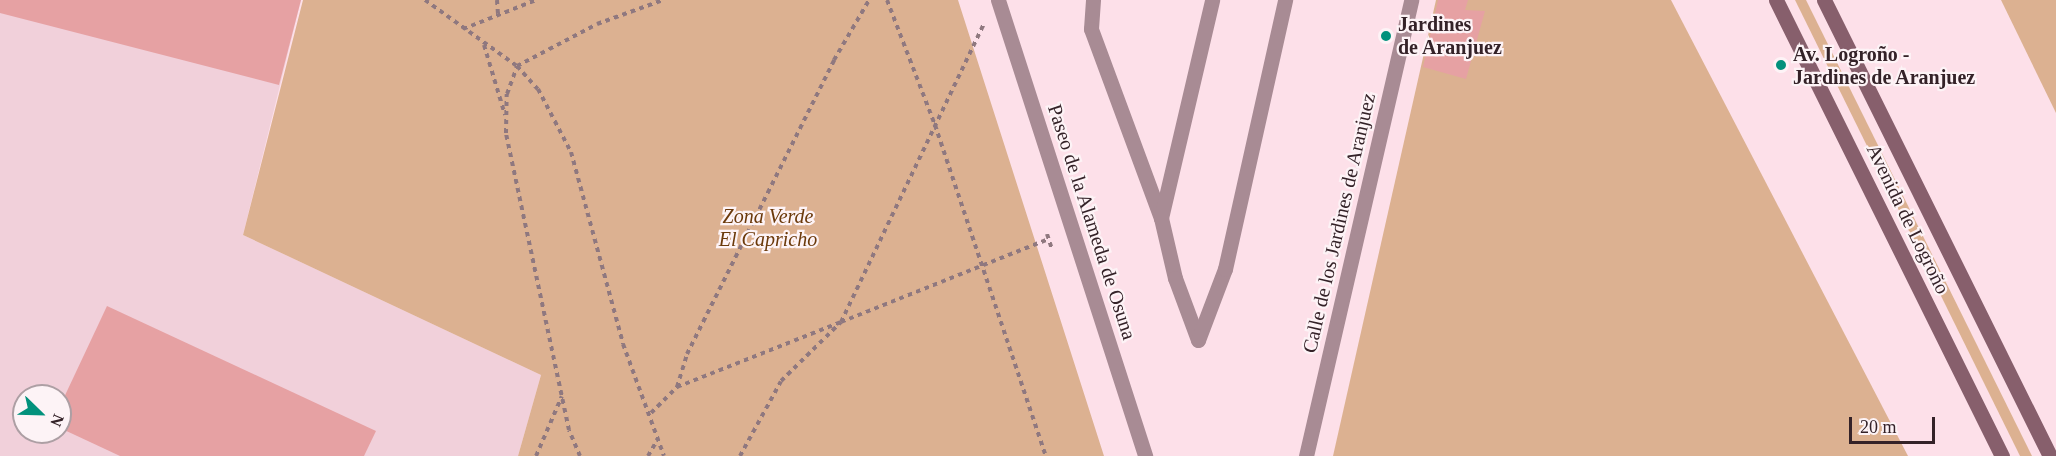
<!DOCTYPE html>
<meta charset="utf-8">
<style>
body{margin:0}
#map{position:relative;width:2056px;height:456px;overflow:hidden;background:#fde0e9;font-family:"Times New Roman",serif}
div>[style]{position:absolute}
.built>*{inset:0;background:#f1d0da}
.green>*{inset:0;background:#dcb191}
.building>*{inset:0;background:#e6a1a3}
.path>*{height:4px;margin-top:-2px;transform-origin:0;background:repeating-linear-gradient(90deg,#8f787f 0 4.5px,transparent 0 9px)}
.service>*{height:15px;margin:-7.5px;padding:0 7.5px;transform-origin:7.5px;border-radius:7.5px;background:#a88b94}
.minor>*{height:15px;margin:-7.5px;padding:0 7.5px;transform-origin:7.5px;border-radius:7.5px;background:#a88b94}
.secondary>*{height:15px;margin:-7.5px;padding:0 7.5px;transform-origin:7.5px;border-radius:7.5px;background:#875f6c}
.dots>*{width:16px;height:16px;translate:-50% -50%;box-sizing:border-box;border:3px solid #fdf3f6;border-radius:50%}
span{translate:-50% -50%;white-space:nowrap;text-align:center;line-height:1.15;-webkit-text-stroke:4.5px #fdf3f6;paint-order:stroke}
.poi-label{font-size:20px;color:#342228;font-weight:700}
.left{translate:0 -50%;text-align:left}
.park-label{font-size:20px;color:#6b390a;font-style:italic}
.street-label{font-size:20px;color:#342228}
.north{position:absolute;left:12px;top:384px;width:60px;height:60px;box-sizing:border-box;background:#fdf3f6;border:2px solid #ad9fa4;border-radius:50%;rotate:113deg;font-size:16px;font-weight:700;line-height:24px;text-align:center;color:#342228}
.north::after{content:'';display:block;margin:auto;width:21px;height:27px;background:#02917c;clip-path:polygon(50% 0,100% 100%,50% 72%,0 100%)}
.scale{position:absolute;left:1849px;top:417px;width:86px;height:27px;box-sizing:border-box;border:3px solid #342228;border-top:0;padding-left:8px;font-size:18px;line-height:21px;white-space:nowrap;color:#342228;-webkit-text-stroke:4px #fdf3f6;paint-order:stroke}
</style>
<div id="map">
<div class="built">
<div style="clip-path:polygon(evenodd,0 0,301px 0,243px 235px,541px 375px,518px 456px,0 456px,0 0,24px 396px,60px 396px,60px 432px,24px 432px,24px 396px)"></div>
</div>
<div class="green">
<div style="clip-path:polygon(303px 0,958px 0,1104px 456px,518px 456px,541px 375px,243px 235px)"></div>
<div style="clip-path:polygon(1436px 0,1671px 0,1908px 456px,1333px 456px)"></div>
<div style="clip-path:polygon(1795px 0,1806px 0,2032px 456px,2020px 456px)"></div>
<div style="clip-path:polygon(2001px 0,2056px 0,2056px 113px)"></div>
</div>
<div class="building">
<div style="clip-path:polygon(0 0,301px 0,279px 85px,0 13px)"></div>
<div style="clip-path:polygon(1438px 0,1468px 0,1465px 10px,1485px 11px,1466px 79px,1423px 67px)"></div>
<div style="clip-path:polygon(107px 306px,376px 431px,364px 456px,120px 456px,60px 428px,60px 406px)"></div>
</div>
<div class="path">
<div style="left:425px;top:0;width:113px;rotate:35.7deg"></div>
<div style="left:517px;top:66px;width:31px;rotate:48deg"></div>
<div style="left:538px;top:89px;width:71px;rotate:62.4deg"></div>
<div style="left:571px;top:152px;width:199px;rotate:74.8deg"></div>
<div style="left:623px;top:344px;width:119px;rotate:69.9deg"></div>
<div style="left:497px;top:0;width:15px;rotate:86deg"></div>
<div style="left:887px;top:0;width:134px;rotate:69deg"></div>
<div style="left:935px;top:125px;width:349px;rotate:71.5deg"></div>
<div style="left:463px;top:29px;width:79px;rotate:-21.7deg"></div>
<div style="left:484px;top:45px;width:73px;rotate:73.3deg"></div>
<div style="left:1047px;top:234px;width:16px;rotate:72deg"></div>
<div style="left:677px;top:387px;width:34px;rotate:-73deg"></div>
<div style="left:687px;top:354px;width:329px;rotate:-63.4deg"></div>
<div style="left:834px;top:60px;width:69px;rotate:-59.7deg"></div>
<div style="left:651px;top:413px;width:37px;rotate:-45deg"></div>
<div style="left:677px;top:387px;width:176px;rotate:-21.6deg"></div>
<div style="left:841px;top:322px;width:329px;rotate:-64.4deg"></div>
<div style="left:536px;top:456px;width:65px;rotate:-66.6deg"></div>
<div style="left:580px;top:456px;width:28px;rotate:-113deg"></div>
<div style="left:569px;top:430px;width:304px;rotate:-102deg"></div>
<div style="left:506px;top:133px;width:39px;rotate:-89deg"></div>
<div style="left:507px;top:94px;width:30px;rotate:-70deg"></div>
<div style="left:517px;top:66px;width:90px;rotate:-27.7deg"></div>
<div style="left:597px;top:24px;width:70px;rotate:-20deg"></div>
<div style="left:648px;top:456px;width:20px;rotate:-60deg"></div>
<div style="left:740px;top:456px;width:85px;rotate:-61.3deg"></div>
<div style="left:781px;top:381px;width:84px;rotate:-44.5deg"></div>
<div style="left:841px;top:322px;width:224px;rotate:-21.8deg"></div>
</div>
<div class="service">
<div style="left:1093px;top:0;width:29px;rotate:94deg"></div>
<div style="left:1091px;top:29px;width:202px;rotate:69.7deg"></div>
<div style="left:1161px;top:218px;width:62px;rotate:76.9deg"></div>
<div style="left:1175px;top:278px;width:66px;rotate:69.6deg"></div>
<div style="left:1161px;top:218px;width:224px;rotate:-76.8deg"></div>
<div style="left:1198px;top:340px;width:76px;rotate:-69.2deg"></div>
<div style="left:1225px;top:269px;width:276px;rotate:-77.4deg"></div>
</div>
<div class="minor">
<div style="left:998px;top:0;width:479px;rotate:72.1deg"></div>
<div style="left:1306px;top:456px;width:468px;rotate:-77deg"></div>
</div>
<div class="secondary">
<div style="left:1776px;top:0;width:509px;rotate:63.64deg"></div>
<div style="left:1824px;top:0;width:509px;rotate:63.64deg"></div>
</div>
<div class="dots">
<div style="left:1386px;top:36px;background:#02917c"></div>
<div style="left:1781px;top:65px;background:#02917c"></div>
</div>
<div class="poi-label">
<span class="left" style="left:1398px;top:36px">Jardines<br>de Aranjuez</span>
<span class="left" style="left:1793px;top:66px">Av. Logroño -<br>Jardines de Aranjuez</span>
</div>
<div class="park-label">
<span style="left:768px;top:228px">Zona Verde<br>El Capricho</span>
</div>
<div class="street-label">
<span style="left:1908px;top:219px;rotate:64deg">Avenida de Logroño</span>
<span style="left:1092px;top:222px;rotate:72deg">Paseo de la Alameda de Osuna</span>
<span style="left:1339px;top:223px;rotate:-77deg">Calle de los Jardines de Aranjuez</span>
</div>
<div class="north">N</div>
<div class="scale">20 m</div>
</div>
